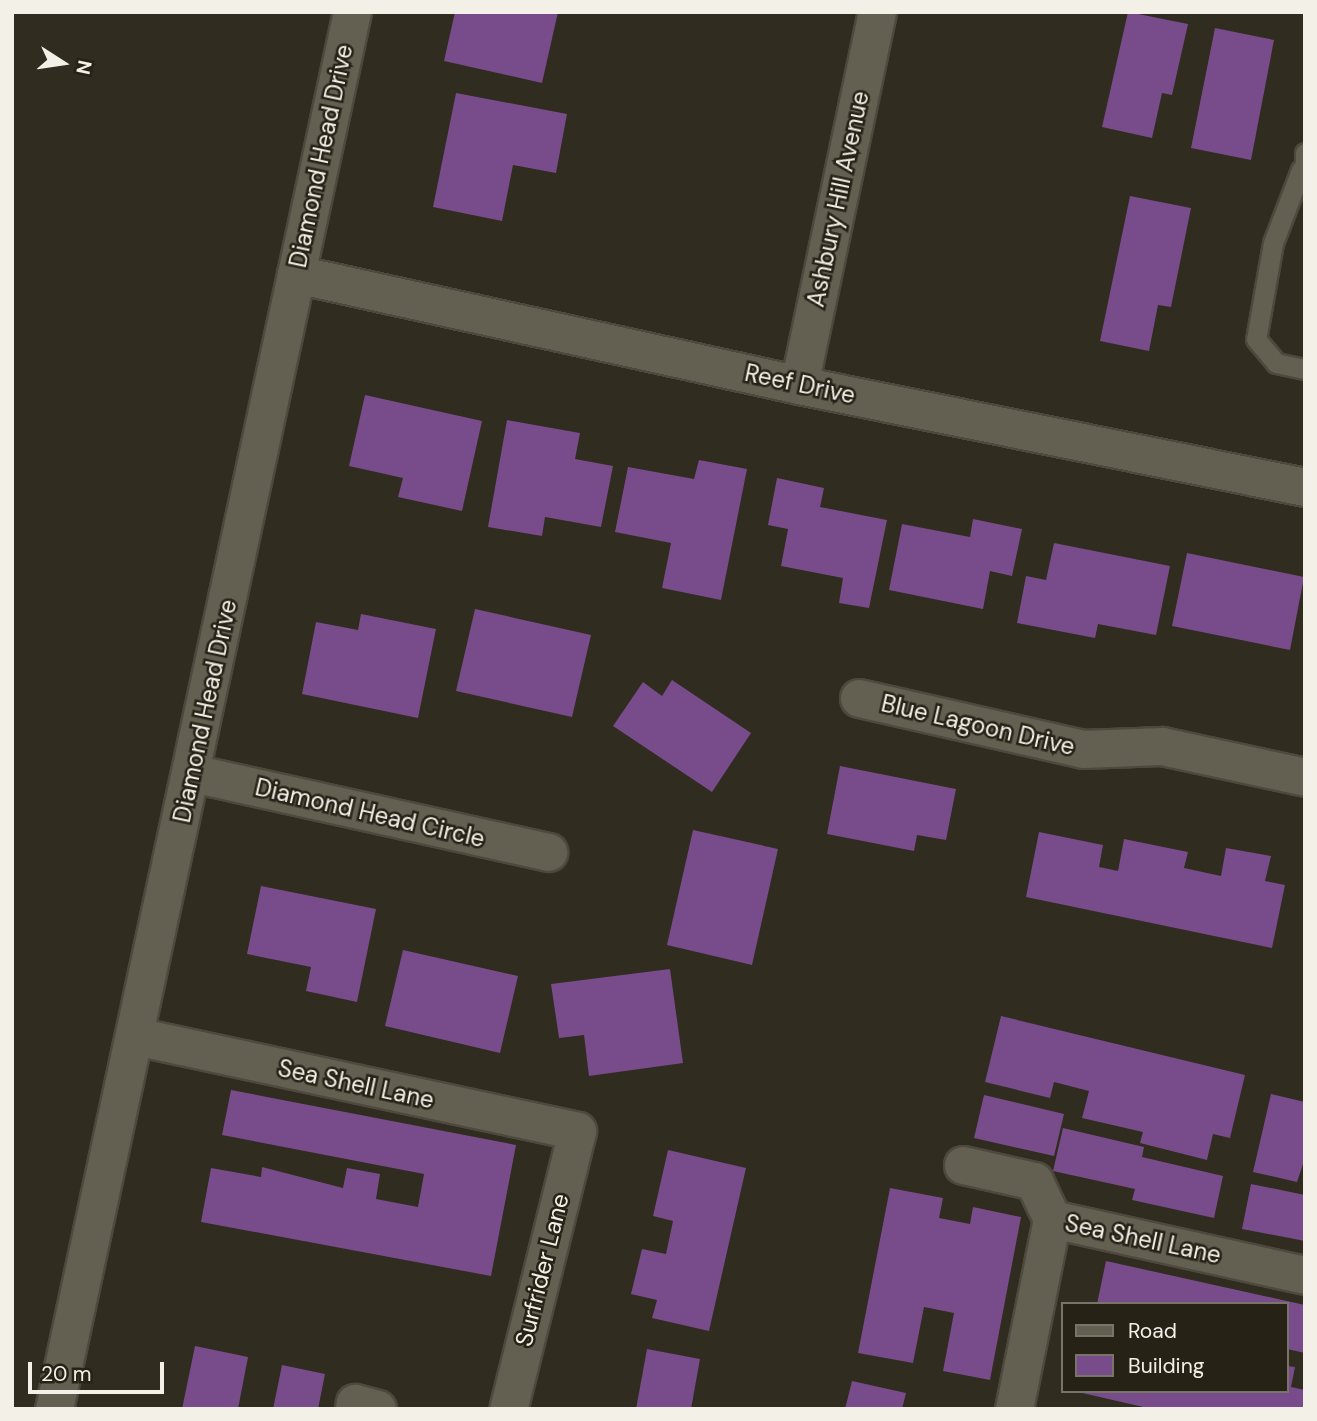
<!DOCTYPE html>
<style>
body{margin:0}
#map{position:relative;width:1317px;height:1421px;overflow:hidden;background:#302c1f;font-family:"DM Sans",sans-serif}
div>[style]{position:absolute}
.building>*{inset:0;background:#784b8a}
.roads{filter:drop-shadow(2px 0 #4d493e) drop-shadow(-2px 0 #4d493e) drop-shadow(0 2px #4d493e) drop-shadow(0 -2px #4d493e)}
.service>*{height:19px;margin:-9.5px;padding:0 9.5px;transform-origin:9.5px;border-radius:9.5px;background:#635f51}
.minor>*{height:37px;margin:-18.5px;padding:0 18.5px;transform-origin:18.5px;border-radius:18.5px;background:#635f51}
span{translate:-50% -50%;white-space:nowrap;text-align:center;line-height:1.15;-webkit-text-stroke:5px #262216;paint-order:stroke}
.street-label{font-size:24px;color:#f3f0e8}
.frame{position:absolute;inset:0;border:14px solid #f3f0e8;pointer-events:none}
.legend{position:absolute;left:1061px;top:1302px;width:228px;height:91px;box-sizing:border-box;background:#262216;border:2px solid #78746a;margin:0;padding:9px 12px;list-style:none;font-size:21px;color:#f3f0e8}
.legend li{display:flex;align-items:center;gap:14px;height:35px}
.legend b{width:35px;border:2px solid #78746a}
.north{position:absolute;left:28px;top:28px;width:70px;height:70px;-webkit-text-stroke:5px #262216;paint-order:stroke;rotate:102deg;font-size:19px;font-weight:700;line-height:28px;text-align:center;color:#f3f0e8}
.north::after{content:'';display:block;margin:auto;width:24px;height:32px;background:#f3f0e8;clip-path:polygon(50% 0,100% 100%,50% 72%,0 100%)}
.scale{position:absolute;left:28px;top:1362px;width:136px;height:32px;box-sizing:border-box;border:4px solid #f3f0e8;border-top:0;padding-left:9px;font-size:21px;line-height:24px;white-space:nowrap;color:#f3f0e8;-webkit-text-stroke:5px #262216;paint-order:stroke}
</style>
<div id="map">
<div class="building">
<div style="clip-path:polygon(455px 12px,558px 12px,542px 83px,444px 61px)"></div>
<div style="clip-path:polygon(1128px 12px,1188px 24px,1172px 95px,1162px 93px,1152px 138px,1102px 127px)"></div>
<div style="clip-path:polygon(1215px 28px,1274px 40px,1251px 160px,1191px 148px)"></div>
<div style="clip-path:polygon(456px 93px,567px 114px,556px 173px,513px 165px,502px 221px,433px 207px)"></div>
<div style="clip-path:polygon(1130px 196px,1191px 208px,1171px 307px,1158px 305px,1149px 351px,1100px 341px)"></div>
<div style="clip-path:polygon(365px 395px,482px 421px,462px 511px,398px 497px,403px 478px,349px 466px)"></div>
<div style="clip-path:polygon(507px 420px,580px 433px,575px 459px,613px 466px,601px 527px,545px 517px,542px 536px,488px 527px)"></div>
<div style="clip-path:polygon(699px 460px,747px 469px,721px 600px,662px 588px,671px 543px,615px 532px,628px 467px,694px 479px)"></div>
<div style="clip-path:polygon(777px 478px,824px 488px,820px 507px,887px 520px,869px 608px,839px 603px,843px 578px,781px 566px,788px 529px,768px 525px)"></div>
<div style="clip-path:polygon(973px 519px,1022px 529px,1012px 576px,990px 571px,983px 609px,889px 590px,902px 524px,970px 537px)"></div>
<div style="clip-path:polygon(1054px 543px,1170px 566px,1156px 635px,1098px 624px,1095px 638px,1017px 623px,1026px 576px,1046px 580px)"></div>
<div style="clip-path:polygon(1187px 553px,1304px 577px,1290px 650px,1172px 626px)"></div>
<div style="clip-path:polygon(475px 609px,591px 635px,572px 717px,456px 691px)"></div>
<div style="clip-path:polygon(361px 614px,436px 629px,418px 718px,302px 694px,316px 622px,358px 630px)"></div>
<div style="clip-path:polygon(672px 680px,751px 733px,712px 792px,613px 726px,643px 682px,662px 696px)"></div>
<div style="clip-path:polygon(840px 766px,956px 789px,946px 840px,917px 835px,914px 851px,827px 834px)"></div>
<div style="clip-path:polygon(693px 830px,778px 849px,752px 965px,667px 945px)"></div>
<div style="clip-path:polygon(1039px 832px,1103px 845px,1099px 867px,1118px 871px,1124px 839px,1188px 852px,1184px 868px,1221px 876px,1226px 848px,1271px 856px,1265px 881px,1285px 885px,1272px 948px,1026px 897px)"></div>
<div style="clip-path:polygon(261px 886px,376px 909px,357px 1002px,306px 991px,311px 967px,247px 954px)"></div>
<div style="clip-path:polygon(403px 950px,518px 976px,500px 1053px,385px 1026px)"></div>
<div style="clip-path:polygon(670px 969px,683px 1063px,589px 1076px,584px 1035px,559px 1038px,551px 984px)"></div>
<div style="clip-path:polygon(1001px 1016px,1245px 1075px,1230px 1138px,1213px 1134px,1207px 1160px,1140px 1143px,1143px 1132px,1082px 1118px,1089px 1091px,1054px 1082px,1050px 1098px,985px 1082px)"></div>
<div style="clip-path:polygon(231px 1090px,516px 1145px,491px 1276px,201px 1222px,211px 1168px,261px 1177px,262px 1167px,343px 1188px,347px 1168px,380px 1174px,376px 1199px,418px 1207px,424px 1174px,222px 1135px)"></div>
<div style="clip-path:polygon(1271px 1094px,1305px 1102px,1305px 1158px,1297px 1182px,1253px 1172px)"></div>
<div style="clip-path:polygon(984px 1095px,1064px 1114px,1054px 1156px,974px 1138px)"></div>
<div style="clip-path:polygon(1063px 1128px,1144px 1147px,1142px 1157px,1223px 1176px,1214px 1218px,1132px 1200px,1135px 1189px,1053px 1171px)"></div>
<div style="clip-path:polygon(668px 1150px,746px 1168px,709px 1331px,652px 1318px,657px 1300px,631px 1294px,642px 1249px,666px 1254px,673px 1221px,653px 1216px)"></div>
<div style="clip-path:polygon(1251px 1184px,1305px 1195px,1305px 1241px,1242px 1229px)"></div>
<div style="clip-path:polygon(890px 1188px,943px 1198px,939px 1218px,970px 1224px,973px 1207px,1021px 1217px,990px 1380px,943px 1371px,954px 1313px,924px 1307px,913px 1363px,858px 1353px)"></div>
<div style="clip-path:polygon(1106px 1261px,1305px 1305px,1305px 1353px,1287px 1349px,1287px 1304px,1097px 1304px)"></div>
<div style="clip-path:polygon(195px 1346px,248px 1357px,238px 1409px,182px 1409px)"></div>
<div style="clip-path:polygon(647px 1349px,700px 1359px,691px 1409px,636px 1409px)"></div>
<div style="clip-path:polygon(282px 1365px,325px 1374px,318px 1409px,273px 1409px)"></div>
<div style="clip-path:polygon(1287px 1366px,1295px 1367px,1291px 1387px,1305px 1390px,1305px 1409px,1152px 1409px,1078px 1392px,1287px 1391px)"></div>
<div style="clip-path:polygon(852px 1381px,906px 1393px,902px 1409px,845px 1409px)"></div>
</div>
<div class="roads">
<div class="service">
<div style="left:1305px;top:153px;width:18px;rotate:90deg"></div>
<div style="left:1301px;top:170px;width:78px;rotate:111deg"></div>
<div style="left:1273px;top:243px;width:97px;rotate:100deg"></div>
<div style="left:1256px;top:339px;width:31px;rotate:50deg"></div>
<div style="left:1276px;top:363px;width:30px;rotate:12deg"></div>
</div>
<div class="minor">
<div style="left:296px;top:274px;width:515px;rotate:12.44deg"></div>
<div style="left:799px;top:385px;width:516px;rotate:11.4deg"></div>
<div style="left:799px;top:385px;width:381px;rotate:-78.2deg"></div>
<div style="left:859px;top:698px;width:230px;rotate:12.8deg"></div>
<div style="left:1083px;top:749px;width:79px;rotate:-2.2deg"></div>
<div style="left:1162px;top:746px;width:146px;rotate:12.2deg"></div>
<div style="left:192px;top:773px;width:365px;rotate:12.5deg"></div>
<div style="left:135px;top:1036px;width:452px;rotate:12.1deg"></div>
<div style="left:577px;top:1131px;width:286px;rotate:103.9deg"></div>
<div style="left:963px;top:1165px;width:73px;rotate:12.7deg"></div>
<div style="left:1034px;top:1181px;width:42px;rotate:64.7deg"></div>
<div style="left:1052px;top:1219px;width:259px;rotate:12.5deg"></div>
<div style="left:54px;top:1409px;width:1428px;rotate:-77.96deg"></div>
<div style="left:354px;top:1409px;width:6px;rotate:-81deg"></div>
<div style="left:355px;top:1403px;width:23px;rotate:15deg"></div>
<div style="left:1014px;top:1409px;width:194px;rotate:-78.7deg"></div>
</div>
</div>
<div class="street-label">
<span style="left:321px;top:156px;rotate:-78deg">Diamond Head Drive</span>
<span style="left:838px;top:199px;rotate:-78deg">Ashbury Hill Avenue</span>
<span style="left:800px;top:384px;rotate:12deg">Reef Drive</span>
<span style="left:205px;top:711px;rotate:-78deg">Diamond Head Drive</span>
<span style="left:978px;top:725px;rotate:13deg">Blue Lagoon Drive</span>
<span style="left:370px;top:813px;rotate:13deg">Diamond Head Circle</span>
<span style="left:356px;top:1084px;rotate:12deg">Sea Shell Lane</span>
<span style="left:1143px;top:1239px;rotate:12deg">Sea Shell Lane</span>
<span style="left:542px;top:1270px;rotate:-76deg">Surfrider Lane</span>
</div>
<div class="frame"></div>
<ul class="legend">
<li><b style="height:9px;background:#635f51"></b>Road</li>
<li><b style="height:19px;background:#784b8a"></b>Building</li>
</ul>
<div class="north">N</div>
<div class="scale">20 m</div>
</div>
